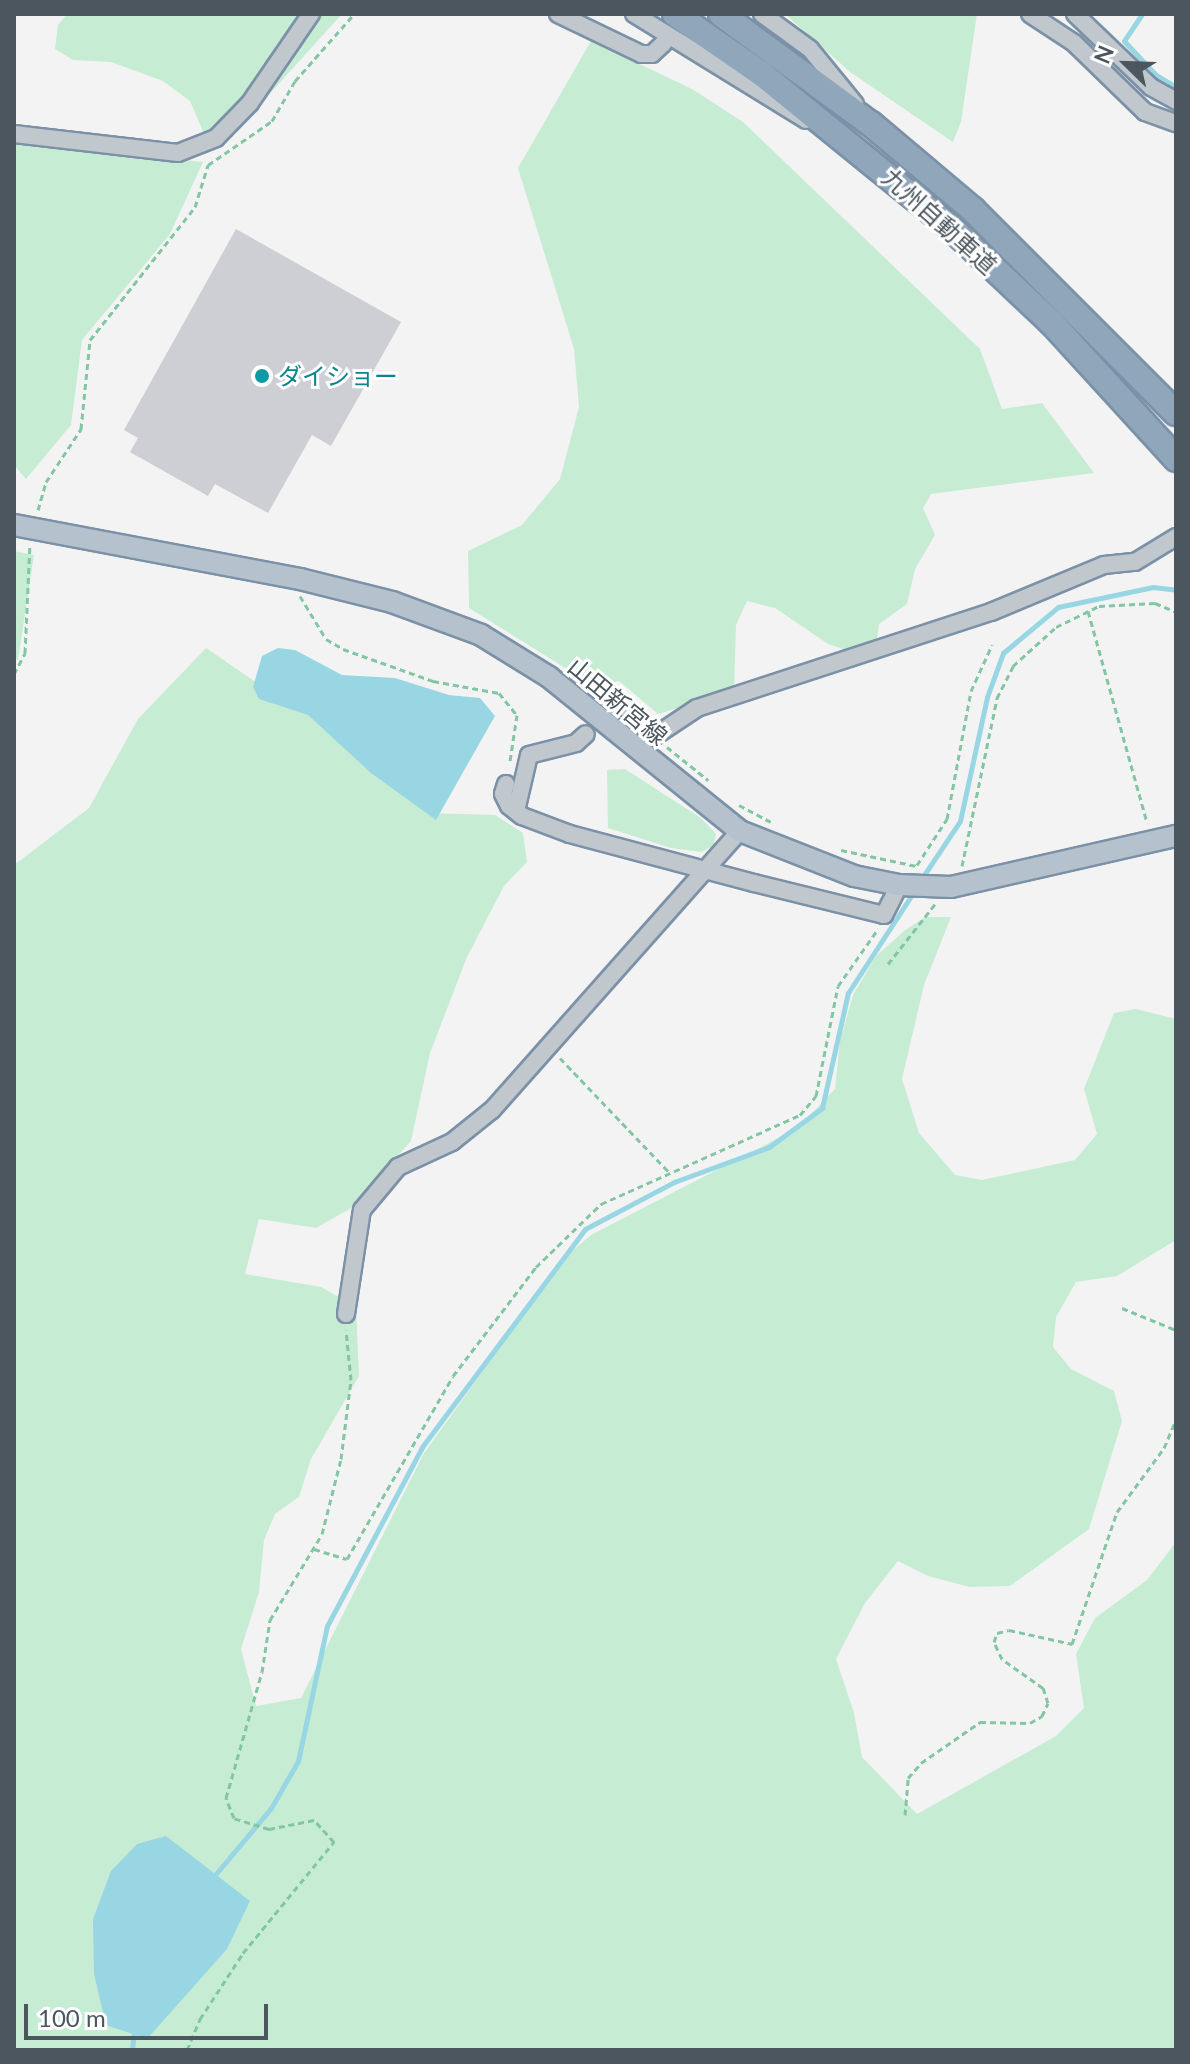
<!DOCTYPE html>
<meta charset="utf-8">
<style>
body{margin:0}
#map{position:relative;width:1190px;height:2064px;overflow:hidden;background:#f4f3f3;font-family:Lato,"Noto Sans JP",sans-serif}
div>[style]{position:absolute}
.green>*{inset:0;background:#c7ecd4}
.water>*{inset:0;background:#99d6e4}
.stream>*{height:5px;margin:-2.5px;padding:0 2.5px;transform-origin:2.5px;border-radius:2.5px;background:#99d6e4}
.building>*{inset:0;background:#cdcfd4}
.path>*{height:3px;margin-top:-1.5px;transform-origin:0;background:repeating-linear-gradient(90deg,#82c6a3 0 6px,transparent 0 10px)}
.roads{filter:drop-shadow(2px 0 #7b91a7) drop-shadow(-2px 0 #7b91a7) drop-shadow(0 2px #7b91a7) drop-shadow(0 -2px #7b91a7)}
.minor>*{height:16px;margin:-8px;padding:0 8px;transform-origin:8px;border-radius:8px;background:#c0c7cd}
.major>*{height:20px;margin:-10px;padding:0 10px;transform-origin:10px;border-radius:10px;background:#b5c2cd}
.highway>*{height:24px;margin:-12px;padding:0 12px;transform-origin:12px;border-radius:12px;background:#90a6bb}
.dots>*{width:22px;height:22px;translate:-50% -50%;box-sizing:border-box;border:4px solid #fff;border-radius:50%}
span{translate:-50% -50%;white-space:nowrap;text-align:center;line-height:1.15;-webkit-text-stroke:6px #fff;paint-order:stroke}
.street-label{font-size:24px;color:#4c565e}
.culture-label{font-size:24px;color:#0d838f}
.left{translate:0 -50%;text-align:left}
.frame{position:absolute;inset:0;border:16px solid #4c565e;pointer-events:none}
.north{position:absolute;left:1086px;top:24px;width:80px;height:80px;-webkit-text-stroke:6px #fff;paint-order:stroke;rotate:293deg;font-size:22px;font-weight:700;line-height:32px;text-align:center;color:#4c565e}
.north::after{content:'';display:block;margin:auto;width:28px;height:36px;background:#4c565e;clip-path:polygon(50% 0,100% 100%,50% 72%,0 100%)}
.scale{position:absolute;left:24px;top:2004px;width:244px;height:36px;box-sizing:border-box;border:4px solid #4c565e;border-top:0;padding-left:10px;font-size:24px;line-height:28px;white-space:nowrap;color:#4c565e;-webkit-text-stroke:6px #fff;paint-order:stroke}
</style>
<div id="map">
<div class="green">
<div style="clip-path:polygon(67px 14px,342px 14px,236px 131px,207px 141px,190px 101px,163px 81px,111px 62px,73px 60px,55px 49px,58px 25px)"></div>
<div style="clip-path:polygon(785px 14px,977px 14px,961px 122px,953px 142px,850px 72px)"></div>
<div style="clip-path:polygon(591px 41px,692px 89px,743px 122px,980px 349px,1002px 409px,1042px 403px,1094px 473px,931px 494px,923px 508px,935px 535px,915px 569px,907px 604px,879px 624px,877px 639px,849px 651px,828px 644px,775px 608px,747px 601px,736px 625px,734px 691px,658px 714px,619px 681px,594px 686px,469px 608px,468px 551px,522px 525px,560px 479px,579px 407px,574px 349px,518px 168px)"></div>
<div style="clip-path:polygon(14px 143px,203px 162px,170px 234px,82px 340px,71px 425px,26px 479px,14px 465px)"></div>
<div style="clip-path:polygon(14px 551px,34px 555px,18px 660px,14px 659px)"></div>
<div style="clip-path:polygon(206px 648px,269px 691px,348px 724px,376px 768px,427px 813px,495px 815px,523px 833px,527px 862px,504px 886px,467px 957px,430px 1053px,411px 1141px,351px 1208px,316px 1228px,259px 1219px,245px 1274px,321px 1287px,356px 1307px,359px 1376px,311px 1459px,299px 1497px,275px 1514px,264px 1540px,259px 1592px,241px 1649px,256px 1706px,301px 1698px,424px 1453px,565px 1257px,591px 1235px,786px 1134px,810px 1115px,835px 1089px,840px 1041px,853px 995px,876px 956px,904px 931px,925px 917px,951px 917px,924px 985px,902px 1079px,919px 1133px,955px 1175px,982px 1180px,1075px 1160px,1097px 1134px,1084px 1089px,1114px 1013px,1136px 1009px,1176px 1019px,1176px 1240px,1117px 1276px,1076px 1282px,1056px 1317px,1053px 1347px,1071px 1369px,1114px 1391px,1122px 1421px,1089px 1529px,1010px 1586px,970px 1587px,928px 1576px,898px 1561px,865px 1603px,836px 1659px,854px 1713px,862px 1757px,917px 1814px,1056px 1736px,1084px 1708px,1076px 1654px,1095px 1618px,1147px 1580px,1176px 1542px,1176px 2050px,14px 2050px,14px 865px,89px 808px,138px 719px)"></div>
<div style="clip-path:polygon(625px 769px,701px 818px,716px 834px,713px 846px,701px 852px,671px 848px,608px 828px,607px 770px)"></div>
</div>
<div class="water">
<div style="clip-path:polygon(278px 648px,295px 650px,342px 675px,395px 678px,449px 695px,480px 698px,495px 716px,436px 820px,371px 773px,308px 715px,259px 699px,253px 687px,262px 656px)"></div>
<div style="clip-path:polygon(166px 1836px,250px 1901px,227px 1949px,147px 2039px,106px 2025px,94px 1974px,93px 1919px,111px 1871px,137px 1844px)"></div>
</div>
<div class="stream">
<div style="left:1142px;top:14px;width:32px;rotate:124deg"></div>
<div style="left:1124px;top:41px;width:47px;rotate:46.7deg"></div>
<div style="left:1156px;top:75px;width:23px;rotate:31deg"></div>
<div style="left:920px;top:881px;width:72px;rotate:-56.3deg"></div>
<div style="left:960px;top:821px;width:127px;rotate:-77.7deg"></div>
<div style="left:987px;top:697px;width:47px;rotate:-70deg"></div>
<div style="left:1003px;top:653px;width:72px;rotate:-39.9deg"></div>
<div style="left:1058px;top:607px;width:97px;rotate:-11.9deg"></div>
<div style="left:1153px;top:587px;width:23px;rotate:7deg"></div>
<div style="left:214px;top:1876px;width:89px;rotate:-50deg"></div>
<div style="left:271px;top:1808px;width:54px;rotate:-60.1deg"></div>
<div style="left:298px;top:1761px;width:138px;rotate:-77.9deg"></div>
<div style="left:327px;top:1626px;width:203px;rotate:-62deg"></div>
<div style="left:422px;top:1447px;width:272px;rotate:-53.2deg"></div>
<div style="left:585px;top:1229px;width:101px;rotate:-27.8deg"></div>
<div style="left:674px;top:1182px;width:101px;rotate:-20.2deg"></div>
<div style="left:769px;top:1147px;width:66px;rotate:-36.3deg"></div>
<div style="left:822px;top:1108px;width:118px;rotate:-77.3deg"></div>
<div style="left:848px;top:993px;width:123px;rotate:-57deg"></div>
<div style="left:132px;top:2050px;width:19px;rotate:-84deg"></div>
</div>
<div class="building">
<div style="clip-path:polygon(236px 229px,401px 322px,331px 446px,312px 435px,268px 513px,215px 484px,208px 496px,130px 452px,138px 438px,124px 430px)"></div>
</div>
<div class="path">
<div style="left:38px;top:510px;width:29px;rotate:-74deg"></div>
<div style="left:46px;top:482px;width:64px;rotate:-56.6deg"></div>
<div style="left:81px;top:429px;width:89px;rotate:-84.2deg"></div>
<div style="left:90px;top:340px;width:169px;rotate:-51.7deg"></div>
<div style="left:195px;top:207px;width:44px;rotate:-72.8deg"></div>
<div style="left:208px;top:165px;width:78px;rotate:-34.5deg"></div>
<div style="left:272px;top:121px;width:46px;rotate:-60.1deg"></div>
<div style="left:295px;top:81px;width:89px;rotate:-48.6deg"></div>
<div style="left:300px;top:596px;width:50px;rotate:58.8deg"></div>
<div style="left:326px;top:639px;width:20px;rotate:30deg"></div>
<div style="left:343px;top:649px;width:96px;rotate:19.6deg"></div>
<div style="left:433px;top:681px;width:67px;rotate:10.3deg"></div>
<div style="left:499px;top:693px;width:28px;rotate:51deg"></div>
<div style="left:517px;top:715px;width:47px;rotate:98.7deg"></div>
<div style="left:1088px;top:611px;width:220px;rotate:74.4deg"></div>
<div style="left:14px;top:674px;width:24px;rotate:-62deg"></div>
<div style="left:25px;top:653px;width:109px;rotate:-87.4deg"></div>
<div style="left:667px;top:747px;width:53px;rotate:38.8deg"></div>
<div style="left:739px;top:805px;width:36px;rotate:28deg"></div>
<div style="left:841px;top:850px;width:77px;rotate:12deg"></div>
<div style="left:917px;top:865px;width:55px;rotate:-56.9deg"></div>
<div style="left:947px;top:819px;width:130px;rotate:-79.4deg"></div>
<div style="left:971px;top:691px;width:51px;rotate:-65.5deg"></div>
<div style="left:962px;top:866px;width:172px;rotate:-78.2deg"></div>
<div style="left:997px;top:698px;width:36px;rotate:-63deg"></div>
<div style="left:1013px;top:666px;width:58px;rotate:-42.2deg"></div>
<div style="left:1056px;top:627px;width:48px;rotate:-26deg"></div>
<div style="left:1099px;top:606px;width:56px;rotate:-3.1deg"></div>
<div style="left:1155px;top:603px;width:23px;rotate:23deg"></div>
<div style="left:888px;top:964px;width:76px;rotate:-51.9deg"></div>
<div style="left:560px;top:1058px;width:159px;rotate:46.3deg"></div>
<div style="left:1122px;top:1308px;width:58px;rotate:22.2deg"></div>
<div style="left:314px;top:1549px;width:34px;rotate:17deg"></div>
<div style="left:347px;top:1559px;width:211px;rotate:-59.9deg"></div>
<div style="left:453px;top:1376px;width:137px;rotate:-52.7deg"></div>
<div style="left:536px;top:1267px;width:91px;rotate:-44.1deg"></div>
<div style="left:601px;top:1204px;width:218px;rotate:-24.1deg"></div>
<div style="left:800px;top:1115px;width:25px;rotate:-50deg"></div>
<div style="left:816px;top:1096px;width:112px;rotate:-78.7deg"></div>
<div style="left:838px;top:986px;width:70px;rotate:-54.9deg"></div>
<div style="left:905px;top:1815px;width:37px;rotate:-85deg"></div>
<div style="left:908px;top:1778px;width:20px;rotate:-49deg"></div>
<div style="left:921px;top:1763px;width:72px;rotate:-34.8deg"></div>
<div style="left:980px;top:1722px;width:50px;rotate:1.1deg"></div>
<div style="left:1030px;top:1723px;width:14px;rotate:-30deg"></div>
<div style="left:1042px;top:1716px;width:14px;rotate:-65deg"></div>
<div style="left:1048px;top:1703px;width:16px;rotate:-108deg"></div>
<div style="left:1043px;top:1688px;width:50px;rotate:-144.7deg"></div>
<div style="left:1002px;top:1659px;width:19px;rotate:-115deg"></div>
<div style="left:994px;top:1642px;width:9px;rotate:-72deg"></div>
<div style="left:997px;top:1633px;width:12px;rotate:-14deg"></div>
<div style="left:1009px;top:1630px;width:65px;rotate:12.5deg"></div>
<div style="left:1072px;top:1644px;width:139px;rotate:-71.2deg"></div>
<div style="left:1117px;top:1512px;width:79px;rotate:-53.7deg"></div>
<div style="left:1164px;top:1448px;width:30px;rotate:-67deg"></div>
<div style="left:187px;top:2050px;width:34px;rotate:-67deg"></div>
<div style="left:200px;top:2019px;width:79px;rotate:-56.9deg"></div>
<div style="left:243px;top:1953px;width:144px;rotate:-50.7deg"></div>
<div style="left:334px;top:1842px;width:30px;rotate:-132deg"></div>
<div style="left:314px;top:1820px;width:46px;rotate:168.7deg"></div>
<div style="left:269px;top:1829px;width:37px;rotate:-163deg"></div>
<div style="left:234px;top:1818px;width:22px;rotate:-112deg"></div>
<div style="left:226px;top:1798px;width:131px;rotate:-74.1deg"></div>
<div style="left:262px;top:1672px;width:53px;rotate:-81.3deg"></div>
<div style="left:270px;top:1620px;width:100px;rotate:-58.8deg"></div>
<div style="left:322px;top:1534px;width:77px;rotate:-75.8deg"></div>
<div style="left:341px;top:1459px;width:80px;rotate:-82.8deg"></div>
<div style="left:351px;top:1380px;width:50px;rotate:-95.7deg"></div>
</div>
<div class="roads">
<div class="minor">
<div style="left:558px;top:14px;width:92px;rotate:25.7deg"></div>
<div style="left:641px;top:54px;width:11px"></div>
<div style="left:652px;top:54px;width:16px;rotate:-43deg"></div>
<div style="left:634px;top:14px;width:202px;rotate:31.6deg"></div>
<div style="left:762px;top:14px;width:59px;rotate:36.1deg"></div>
<div style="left:810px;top:49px;width:71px;rotate:50.7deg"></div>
<div style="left:1030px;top:14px;width:53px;rotate:33.4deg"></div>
<div style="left:1074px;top:43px;width:99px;rotate:44.2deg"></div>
<div style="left:1145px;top:112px;width:33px;rotate:20deg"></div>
<div style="left:1075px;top:14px;width:105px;rotate:43.8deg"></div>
<div style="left:1151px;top:87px;width:29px;rotate:29deg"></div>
<div style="left:14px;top:134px;width:165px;rotate:6.6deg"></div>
<div style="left:178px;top:153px;width:41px;rotate:-21.5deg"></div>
<div style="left:216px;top:138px;width:49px;rotate:-45.8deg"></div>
<div style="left:250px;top:103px;width:108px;rotate:-55.6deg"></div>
<div style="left:613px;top:706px;width:8px;rotate:-40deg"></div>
<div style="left:619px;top:701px;width:50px;rotate:44.2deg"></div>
<div style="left:655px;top:736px;width:50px;rotate:-33.7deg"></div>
<div style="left:697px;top:708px;width:309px;rotate:-18.1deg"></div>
<div style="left:991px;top:612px;width:122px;rotate:-22.6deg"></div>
<div style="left:1104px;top:565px;width:31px;rotate:-6deg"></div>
<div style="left:1135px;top:562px;width:48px;rotate:-31.4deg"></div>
<div style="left:506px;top:784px;width:10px;rotate:107deg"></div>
<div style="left:503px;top:794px;width:13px;rotate:63deg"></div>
<div style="left:509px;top:806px;width:16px;rotate:38deg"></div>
<div style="left:522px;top:816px;width:51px;rotate:20.6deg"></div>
<div style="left:570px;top:834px;width:190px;rotate:14.9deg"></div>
<div style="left:754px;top:883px;width:134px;rotate:13.8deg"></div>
<div style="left:884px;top:915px;width:34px;rotate:-63deg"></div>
<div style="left:516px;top:811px;width:57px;rotate:-76.9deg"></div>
<div style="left:529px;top:755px;width:49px;rotate:-14.3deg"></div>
<div style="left:576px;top:743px;width:13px;rotate:-42deg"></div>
<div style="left:346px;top:1314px;width:105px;rotate:-81.3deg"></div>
<div style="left:362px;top:1210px;width:56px;rotate:-50.1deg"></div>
<div style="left:398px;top:1167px;width:60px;rotate:-24.8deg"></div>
<div style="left:452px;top:1142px;width:51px;rotate:-38.7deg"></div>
<div style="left:492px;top:1110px;width:373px;rotate:-48.4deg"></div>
</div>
<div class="major">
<div style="left:14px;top:525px;width:291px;rotate:10.7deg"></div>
<div style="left:300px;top:579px;width:95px;rotate:14deg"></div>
<div style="left:392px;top:602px;width:95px;rotate:20.3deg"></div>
<div style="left:481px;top:635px;width:80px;rotate:31.7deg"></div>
<div style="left:549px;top:677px;width:245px;rotate:38.9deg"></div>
<div style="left:740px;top:831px;width:123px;rotate:21.5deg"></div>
<div style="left:854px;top:876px;width:46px;rotate:11.3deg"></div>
<div style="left:899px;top:885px;width:52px;rotate:2.2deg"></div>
<div style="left:951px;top:887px;width:231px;rotate:-12.8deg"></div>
</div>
<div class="highway">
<div style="left:675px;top:14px;width:106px;rotate:34.6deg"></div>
<div style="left:762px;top:74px;width:241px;rotate:39.1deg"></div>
<div style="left:949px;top:226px;width:141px;rotate:43.3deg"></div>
<div style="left:1052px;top:323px;width:184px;rotate:47.6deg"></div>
<div style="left:721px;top:14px;width:186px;rotate:36.3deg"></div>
<div style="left:871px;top:124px;width:133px;rotate:40.1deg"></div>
<div style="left:973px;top:210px;width:287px;rotate:45deg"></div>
</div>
</div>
<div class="dots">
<div style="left:262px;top:376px;background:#0f9aa8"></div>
</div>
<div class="street-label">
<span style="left:940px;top:221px;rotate:42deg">九州自動車道</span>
<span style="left:618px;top:701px;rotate:40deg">山田新宮線</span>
</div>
<div class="culture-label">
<span class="left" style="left:278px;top:376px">ダイショー</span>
</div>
<div class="frame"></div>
<div class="north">N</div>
<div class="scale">100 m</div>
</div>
